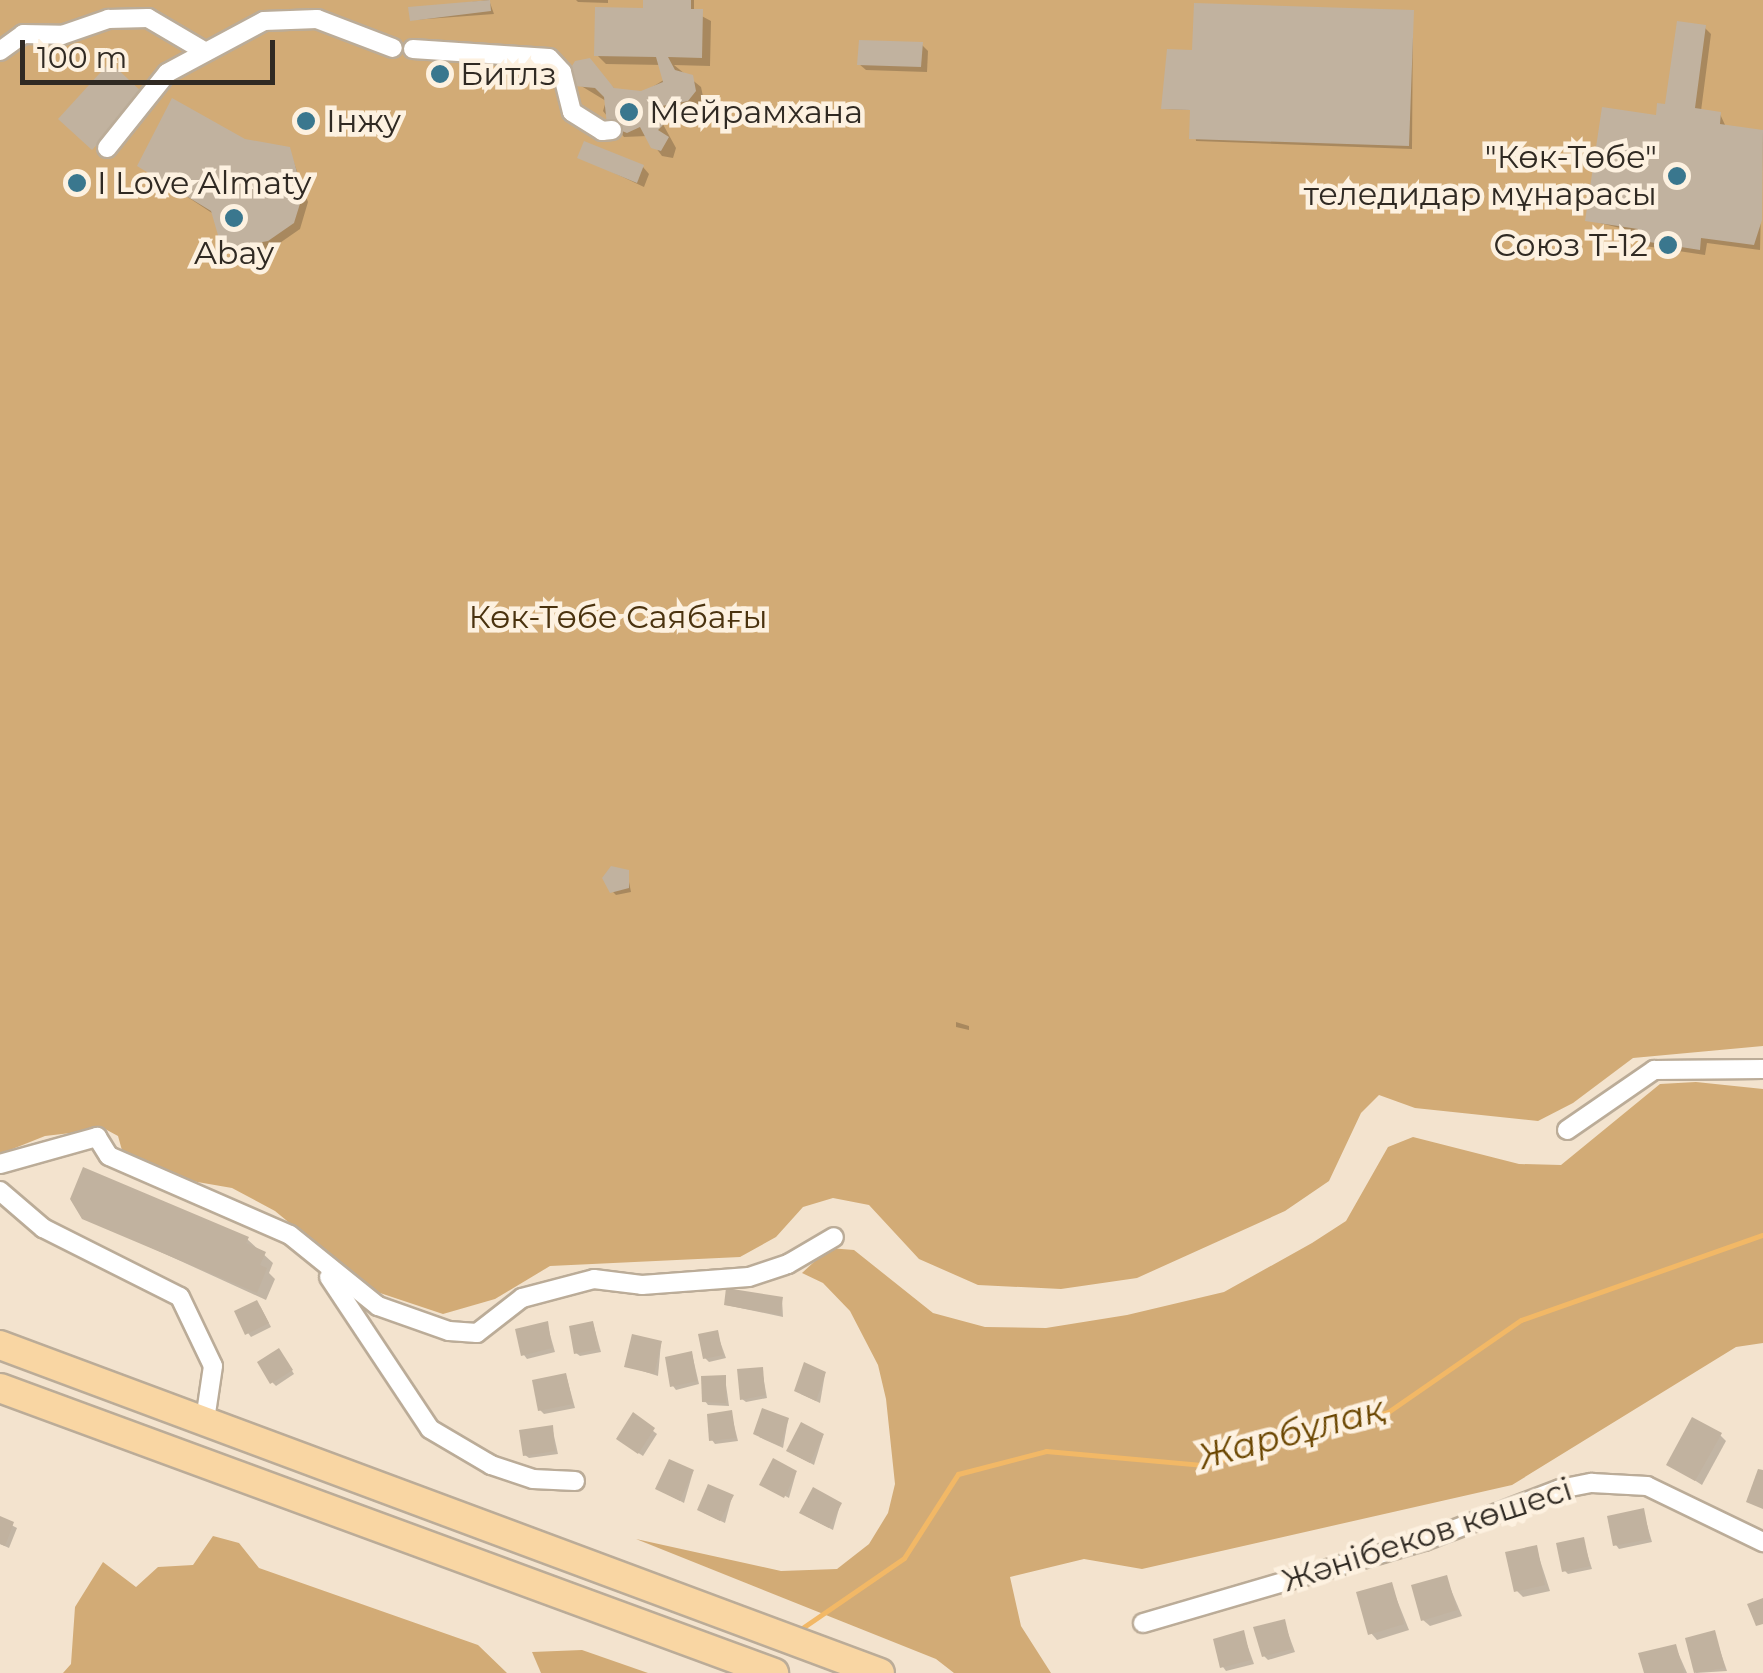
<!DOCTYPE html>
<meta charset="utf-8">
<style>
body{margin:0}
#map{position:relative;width:1763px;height:1673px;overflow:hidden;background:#f3e3ce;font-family:Montserrat,sans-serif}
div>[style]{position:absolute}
.green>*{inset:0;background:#d2ab76}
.shadow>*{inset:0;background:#0003}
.stream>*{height:5px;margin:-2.5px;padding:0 2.5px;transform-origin:2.5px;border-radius:2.5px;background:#f2b866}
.building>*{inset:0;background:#c1b29f}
.roads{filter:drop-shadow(2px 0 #bbac98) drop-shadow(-2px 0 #bbac98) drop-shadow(0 2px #bbac98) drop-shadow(0 -2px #bbac98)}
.street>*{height:18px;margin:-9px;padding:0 9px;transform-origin:9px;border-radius:9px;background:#fff}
.primary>*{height:28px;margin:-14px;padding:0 14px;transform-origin:14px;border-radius:14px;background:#f9d6a3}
.dots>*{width:28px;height:28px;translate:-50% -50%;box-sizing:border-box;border:5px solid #fdf1e0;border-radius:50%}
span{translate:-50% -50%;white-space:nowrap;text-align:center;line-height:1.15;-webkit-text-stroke:9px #fdf1e0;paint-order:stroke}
.poi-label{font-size:32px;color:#302a23}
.left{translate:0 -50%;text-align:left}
.right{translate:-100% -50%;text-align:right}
.park-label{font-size:32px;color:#4a320e}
.street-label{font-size:32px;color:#302a23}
.water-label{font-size:35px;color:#6b4600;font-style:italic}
.scale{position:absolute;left:20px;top:40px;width:255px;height:45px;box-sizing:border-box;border:5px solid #302a23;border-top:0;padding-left:12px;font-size:30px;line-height:35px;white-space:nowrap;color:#302a23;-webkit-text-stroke:8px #fdf1e0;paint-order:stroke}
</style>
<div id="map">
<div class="green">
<div style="clip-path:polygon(0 0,1763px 0,1763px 1046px,1633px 1058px,1573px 1103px,1538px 1121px,1415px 1108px,1379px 1095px,1361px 1113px,1329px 1181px,1285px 1211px,1137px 1278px,1061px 1289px,978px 1285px,919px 1259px,869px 1205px,833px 1198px,803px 1207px,776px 1237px,740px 1257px,550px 1266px,495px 1299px,443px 1314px,371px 1290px,275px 1211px,232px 1188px,157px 1175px,123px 1154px,118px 1136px,105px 1129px,45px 1136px,0 1154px)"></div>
<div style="clip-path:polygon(1696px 1082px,1763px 1089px,1763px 1343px,1736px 1347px,1512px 1485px,1142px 1569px,1084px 1559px,1010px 1577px,1021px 1626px,1051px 1673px,954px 1673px,936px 1659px,636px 1539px,781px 1571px,837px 1569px,869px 1544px,888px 1513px,895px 1484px,886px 1399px,878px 1365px,850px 1311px,823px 1283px,802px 1273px,829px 1248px,854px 1250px,933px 1313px,985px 1327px,1046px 1328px,1127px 1315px,1224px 1292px,1312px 1243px,1346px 1221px,1388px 1147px,1413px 1137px,1519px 1164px,1561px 1165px,1660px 1084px)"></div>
<div style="clip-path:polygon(213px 1536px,239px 1543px,259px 1568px,478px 1645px,507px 1673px,63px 1673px,71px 1664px,75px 1607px,103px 1562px,136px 1587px,158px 1567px,193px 1565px)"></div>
<div style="clip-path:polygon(582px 1650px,648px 1673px,541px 1673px,532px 1652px)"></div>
</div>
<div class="shadow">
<div style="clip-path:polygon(489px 0,494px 14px,413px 20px,411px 9px)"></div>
<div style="clip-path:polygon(576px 0,608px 0,608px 3px,578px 2px)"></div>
<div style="clip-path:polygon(646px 0,694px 0,694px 12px,711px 21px,710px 66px,674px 65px,701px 87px,704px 101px,697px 109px,659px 117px,676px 148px,673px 158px,662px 156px,647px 136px,624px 137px,603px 111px,606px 101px,573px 81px,585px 60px,617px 91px,641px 94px,670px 76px,663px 65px,606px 64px,597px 55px,646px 11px)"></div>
<div style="clip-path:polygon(1413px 13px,1412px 149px,1196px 141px,1193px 110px,1164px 109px,1195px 53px)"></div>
<div style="clip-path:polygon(1705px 28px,1711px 34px,1701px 111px,1720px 114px,1726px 127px,1763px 133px,1760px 250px,1707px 243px,1705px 255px,1645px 246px,1640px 233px,1588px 220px,1668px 107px)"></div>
<div style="clip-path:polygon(922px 45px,928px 51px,927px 72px,866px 70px,859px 64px)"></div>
<div style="clip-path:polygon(244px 141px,289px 149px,308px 202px,300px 229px,274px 247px,231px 255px,212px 213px,140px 166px)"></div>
<div style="clip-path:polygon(580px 157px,643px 167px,649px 174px,644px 187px)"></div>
<div style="clip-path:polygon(627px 872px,631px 892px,616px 895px,612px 891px)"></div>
<div style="clip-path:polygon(956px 1022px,969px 1026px,969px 1030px,956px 1027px)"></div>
<div style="clip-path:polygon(84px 1217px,247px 1239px,273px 1263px,269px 1273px,275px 1279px,266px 1300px)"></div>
<div style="clip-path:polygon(782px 1299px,783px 1317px,726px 1305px)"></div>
<div style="clip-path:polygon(260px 1306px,271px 1327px,251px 1337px,248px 1333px)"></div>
<div style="clip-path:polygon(593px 1323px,601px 1352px,580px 1356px,576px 1353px)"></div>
<div style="clip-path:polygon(547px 1324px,555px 1352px,527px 1359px,524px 1355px)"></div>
<div style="clip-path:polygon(717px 1333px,726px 1358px,709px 1362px,705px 1358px)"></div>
<div style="clip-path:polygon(661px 1343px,658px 1376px,627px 1366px)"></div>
<div style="clip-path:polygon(692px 1354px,699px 1384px,676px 1390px,673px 1386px)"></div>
<div style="clip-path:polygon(282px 1355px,294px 1374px,276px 1386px,272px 1382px)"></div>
<div style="clip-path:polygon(762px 1370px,767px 1398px,746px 1402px,742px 1399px)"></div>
<div style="clip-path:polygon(825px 1374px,820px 1403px,801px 1394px)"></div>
<div style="clip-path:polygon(566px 1375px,575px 1408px,544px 1414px,540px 1410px)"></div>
<div style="clip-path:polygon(725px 1378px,729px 1406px,708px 1405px,705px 1401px)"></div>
<div style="clip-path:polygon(731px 1413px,738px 1441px,715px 1444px,712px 1440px)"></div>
<div style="clip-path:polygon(634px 1416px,657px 1434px,643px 1456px,622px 1442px)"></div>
<div style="clip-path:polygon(788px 1420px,783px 1448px,759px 1437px)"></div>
<div style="clip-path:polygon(552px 1427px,558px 1454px,529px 1458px,525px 1455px)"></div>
<div style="clip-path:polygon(1720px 1435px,1726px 1441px,1702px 1485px,1669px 1464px)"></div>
<div style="clip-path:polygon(823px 1436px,814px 1465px,793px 1454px)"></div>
<div style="clip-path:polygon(693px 1472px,684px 1503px,658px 1489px)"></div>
<div style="clip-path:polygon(796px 1473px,789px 1498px,763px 1484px)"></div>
<div style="clip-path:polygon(732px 1497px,725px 1523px,704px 1513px)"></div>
<div style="clip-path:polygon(840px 1505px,833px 1530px,806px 1516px)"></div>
<div style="clip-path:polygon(1643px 1511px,1652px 1542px,1619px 1549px,1616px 1545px)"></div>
<div style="clip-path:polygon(0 1519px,17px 1528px,9px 1548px,0 1544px)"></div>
<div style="clip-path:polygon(1583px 1540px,1592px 1569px,1568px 1574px,1565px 1571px)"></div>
<div style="clip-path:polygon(1536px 1548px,1550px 1591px,1523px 1597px,1516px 1590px)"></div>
<div style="clip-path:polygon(1446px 1578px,1462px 1616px,1430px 1626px,1423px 1620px)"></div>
<div style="clip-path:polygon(1391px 1585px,1409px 1630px,1377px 1640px,1371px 1633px)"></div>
<div style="clip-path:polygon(1284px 1622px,1295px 1652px,1268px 1660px,1264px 1656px)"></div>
<div style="clip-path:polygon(1243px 1633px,1254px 1664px,1226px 1671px,1223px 1667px)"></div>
<div style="clip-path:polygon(1714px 1633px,1727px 1671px,1696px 1673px,1688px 1640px)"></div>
<div style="clip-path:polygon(1675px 1646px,1687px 1673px,1646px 1673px)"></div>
</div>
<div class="stream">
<div style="left:795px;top:1633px;width:132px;rotate:-34.5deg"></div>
<div style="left:904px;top:1558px;width:100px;rotate:-57.3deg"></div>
<div style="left:958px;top:1474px;width:91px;rotate:-14.6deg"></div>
<div style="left:1046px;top:1451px;width:159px;rotate:5.1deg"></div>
<div style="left:1204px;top:1465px;width:191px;rotate:-16.1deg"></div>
<div style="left:1388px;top:1412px;width:162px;rotate:-34.7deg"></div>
<div style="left:1521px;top:1320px;width:256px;rotate:-19.4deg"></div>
</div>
<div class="building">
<div style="clip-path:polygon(490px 0,491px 11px,410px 21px,408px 7px)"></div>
<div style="clip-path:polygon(643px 0,691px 0,691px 9px,703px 9px,702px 58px,668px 57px,675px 70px,693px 75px,696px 91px,688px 101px,652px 108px,663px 125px,658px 130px,669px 137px,661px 151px,651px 148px,640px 127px,627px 133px,607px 125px,604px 97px,595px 88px,574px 86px,569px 71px,575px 61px,590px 58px,614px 88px,641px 91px,663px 82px,656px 57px,594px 56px,595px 7px,643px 8px)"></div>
<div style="clip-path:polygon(1194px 3px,1414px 10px,1409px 146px,1189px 139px,1190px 110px,1161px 109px,1167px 49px,1192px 50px)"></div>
<div style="clip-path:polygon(1677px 21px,1706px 25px,1695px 108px,1721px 112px,1720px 124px,1763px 130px,1762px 220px,1754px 245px,1701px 238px,1700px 250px,1636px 240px,1638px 229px,1585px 221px,1602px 107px,1656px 115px,1657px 103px,1665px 104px)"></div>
<div style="clip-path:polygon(859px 40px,923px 42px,921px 67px,857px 65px)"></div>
<div style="clip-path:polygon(110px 62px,144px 94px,92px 150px,58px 119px)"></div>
<div style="clip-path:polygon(172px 98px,245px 139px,290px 147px,303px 194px,294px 223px,268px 241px,222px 249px,211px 211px,137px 166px)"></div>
<div style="clip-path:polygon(584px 141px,644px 165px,637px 183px,577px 158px)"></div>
<div style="clip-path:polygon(611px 866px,629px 870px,629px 888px,610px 893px,602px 878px)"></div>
<div style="clip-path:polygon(83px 1167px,249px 1237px,246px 1243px,266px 1252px,260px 1265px,267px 1268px,257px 1293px,82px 1219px,70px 1199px)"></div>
<div style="clip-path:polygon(726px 1288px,783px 1297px,780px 1315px,724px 1305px)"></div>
<div style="clip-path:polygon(257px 1300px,269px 1323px,245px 1335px,234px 1311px)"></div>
<div style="clip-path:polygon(548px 1321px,552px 1348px,521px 1356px,515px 1329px)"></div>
<div style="clip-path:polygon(593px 1321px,599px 1349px,574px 1354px,569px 1326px)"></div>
<div style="clip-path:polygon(718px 1330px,723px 1355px,703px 1359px,698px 1334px)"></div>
<div style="clip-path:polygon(632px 1334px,662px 1341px,654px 1374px,624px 1367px)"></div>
<div style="clip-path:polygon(279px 1348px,293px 1370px,270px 1384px,257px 1362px)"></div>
<div style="clip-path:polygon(692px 1351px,697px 1381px,670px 1387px,665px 1357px)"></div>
<div style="clip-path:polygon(804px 1362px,826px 1372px,816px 1401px,794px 1391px)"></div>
<div style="clip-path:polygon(763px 1367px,765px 1395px,740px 1400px,737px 1369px)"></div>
<div style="clip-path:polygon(566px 1373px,573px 1404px,538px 1411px,532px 1380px)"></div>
<div style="clip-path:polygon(726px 1375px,726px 1403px,702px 1402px,701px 1376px)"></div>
<div style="clip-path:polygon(762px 1408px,789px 1418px,780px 1446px,753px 1434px)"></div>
<div style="clip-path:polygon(732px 1410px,736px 1438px,709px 1441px,707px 1414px)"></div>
<div style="clip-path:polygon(633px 1412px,655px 1428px,638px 1454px,616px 1439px)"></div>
<div style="clip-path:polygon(1692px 1417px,1722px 1433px,1695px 1481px,1666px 1465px)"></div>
<div style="clip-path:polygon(801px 1422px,824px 1434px,810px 1463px,786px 1451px)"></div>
<div style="clip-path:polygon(553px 1425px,555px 1451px,523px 1456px,519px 1430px)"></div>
<div style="clip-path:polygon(773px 1458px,797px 1471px,784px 1498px,759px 1485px)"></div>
<div style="clip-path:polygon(669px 1459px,694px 1470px,680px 1501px,655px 1489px)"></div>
<div style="clip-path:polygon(1758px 1469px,1763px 1470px,1763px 1509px,1746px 1502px)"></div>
<div style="clip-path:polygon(708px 1484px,734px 1495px,720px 1521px,697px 1510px)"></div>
<div style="clip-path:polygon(813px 1487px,842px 1503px,829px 1528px,799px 1513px)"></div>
<div style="clip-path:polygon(1644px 1508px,1650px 1539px,1613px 1546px,1607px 1516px)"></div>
<div style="clip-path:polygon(0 1516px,14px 1522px,5px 1546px,0 1544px)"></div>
<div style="clip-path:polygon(1584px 1537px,1590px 1566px,1562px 1572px,1556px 1543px)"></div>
<div style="clip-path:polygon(1537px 1545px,1545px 1585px,1514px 1592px,1505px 1552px)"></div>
<div style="clip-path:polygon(1447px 1575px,1457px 1610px,1421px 1621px,1411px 1585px)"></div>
<div style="clip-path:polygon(1392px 1582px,1404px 1624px,1368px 1635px,1356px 1592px)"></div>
<div style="clip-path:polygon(1763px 1598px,1763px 1624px,1756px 1626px,1747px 1604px)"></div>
<div style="clip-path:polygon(1285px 1619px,1292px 1649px,1262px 1657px,1253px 1627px)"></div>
<div style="clip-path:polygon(1244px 1630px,1251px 1660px,1220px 1668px,1213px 1639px)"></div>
<div style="clip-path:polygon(1715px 1630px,1725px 1668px,1694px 1673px,1685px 1638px)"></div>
<div style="clip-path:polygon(1676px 1644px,1684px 1673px,1644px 1673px,1638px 1653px)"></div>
</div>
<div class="roads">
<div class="street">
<div style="left:413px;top:49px;width:136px;rotate:3.8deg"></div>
<div style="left:549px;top:58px;width:19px;rotate:47deg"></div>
<div style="left:562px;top:72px;width:41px;rotate:76deg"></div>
<div style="left:572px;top:112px;width:36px;rotate:32deg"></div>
<div style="left:602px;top:131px;width:10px;rotate:-6deg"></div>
<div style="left:0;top:51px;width:29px;rotate:-36deg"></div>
<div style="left:23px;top:34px;width:39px;rotate:1deg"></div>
<div style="left:62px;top:35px;width:49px;rotate:-19.2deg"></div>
<div style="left:108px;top:19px;width:40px;rotate:-1.4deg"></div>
<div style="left:148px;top:18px;width:67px;rotate:30.4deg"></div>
<div style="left:107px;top:148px;width:96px;rotate:-51.3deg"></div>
<div style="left:167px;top:73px;width:110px;rotate:-28.2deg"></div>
<div style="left:264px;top:21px;width:53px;rotate:-2.2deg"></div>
<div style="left:317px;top:19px;width:81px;rotate:20.9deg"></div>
<div style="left:1567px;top:1130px;width:106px;rotate:-34.6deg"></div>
<div style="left:1654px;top:1070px;width:109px;rotate:-0.5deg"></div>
<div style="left:0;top:1164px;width:101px;rotate:-15.6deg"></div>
<div style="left:97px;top:1137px;width:22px;rotate:58deg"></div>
<div style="left:109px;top:1156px;width:197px;rotate:23.6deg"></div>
<div style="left:290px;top:1235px;width:113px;rotate:38.9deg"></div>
<div style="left:378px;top:1306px;width:75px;rotate:19.4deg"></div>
<div style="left:449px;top:1331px;width:28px;rotate:4deg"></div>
<div style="left:477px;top:1333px;width:57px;rotate:-37.9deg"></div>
<div style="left:522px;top:1298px;width:74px;rotate:-14.8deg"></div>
<div style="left:594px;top:1279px;width:48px;rotate:7.1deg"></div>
<div style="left:642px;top:1285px;width:107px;rotate:-4.3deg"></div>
<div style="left:749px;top:1277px;width:41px;rotate:-18.4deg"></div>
<div style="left:788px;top:1264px;width:53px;rotate:-30.4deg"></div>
<div style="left:0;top:1191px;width:57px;rotate:40.7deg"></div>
<div style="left:43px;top:1228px;width:153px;rotate:26.7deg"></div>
<div style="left:180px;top:1297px;width:76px;rotate:64.4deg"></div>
<div style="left:213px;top:1366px;width:55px;rotate:98.4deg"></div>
<div style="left:329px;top:1277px;width:182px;rotate:56.4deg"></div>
<div style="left:430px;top:1429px;width:71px;rotate:30.5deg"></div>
<div style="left:491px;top:1465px;width:44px;rotate:18.4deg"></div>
<div style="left:533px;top:1479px;width:42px;rotate:2.7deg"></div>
<div style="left:1143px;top:1623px;width:293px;rotate:-16.3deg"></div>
<div style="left:1424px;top:1541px;width:146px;rotate:-20.9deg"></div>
<div style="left:1560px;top:1489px;width:33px;rotate:-11deg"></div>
<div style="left:1592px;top:1483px;width:55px;rotate:3.1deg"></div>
<div style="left:1647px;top:1486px;width:129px;rotate:25.8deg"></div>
</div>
<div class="primary">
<div style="left:0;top:1345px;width:939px;rotate:20.44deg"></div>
<div style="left:0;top:1388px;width:825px;rotate:20.21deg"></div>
</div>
</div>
<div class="dots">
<div style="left:440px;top:74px;background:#3a778e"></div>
<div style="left:629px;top:112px;background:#3a778e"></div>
<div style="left:306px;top:121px;background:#3a778e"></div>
<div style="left:1677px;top:176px;background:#3a778e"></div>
<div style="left:77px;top:183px;background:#3a778e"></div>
<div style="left:234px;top:218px;background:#3a778e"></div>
<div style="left:1668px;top:245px;background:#3a778e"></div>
</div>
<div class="poi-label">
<span class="left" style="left:460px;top:74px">Битлз</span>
<span class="left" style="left:649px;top:112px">Мейрамхана</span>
<span class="left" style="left:326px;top:121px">Інжу</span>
<span class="right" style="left:1657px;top:176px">"Көк-Төбе"<br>теледидар мұнарасы</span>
<span class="left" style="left:97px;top:183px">I Love Almaty</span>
<span class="right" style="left:1648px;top:245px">Союз Т-12</span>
<span style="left:234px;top:253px">Abay</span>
</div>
<div class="park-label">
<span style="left:618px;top:617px">Көк-Төбе Саябағы</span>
</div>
<div class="street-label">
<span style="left:1427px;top:1535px;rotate:-18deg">Жәнібеков көшесі</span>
</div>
<div class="water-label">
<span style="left:1292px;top:1433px;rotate:-15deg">Жарбұлақ</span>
</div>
<div class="scale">100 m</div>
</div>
